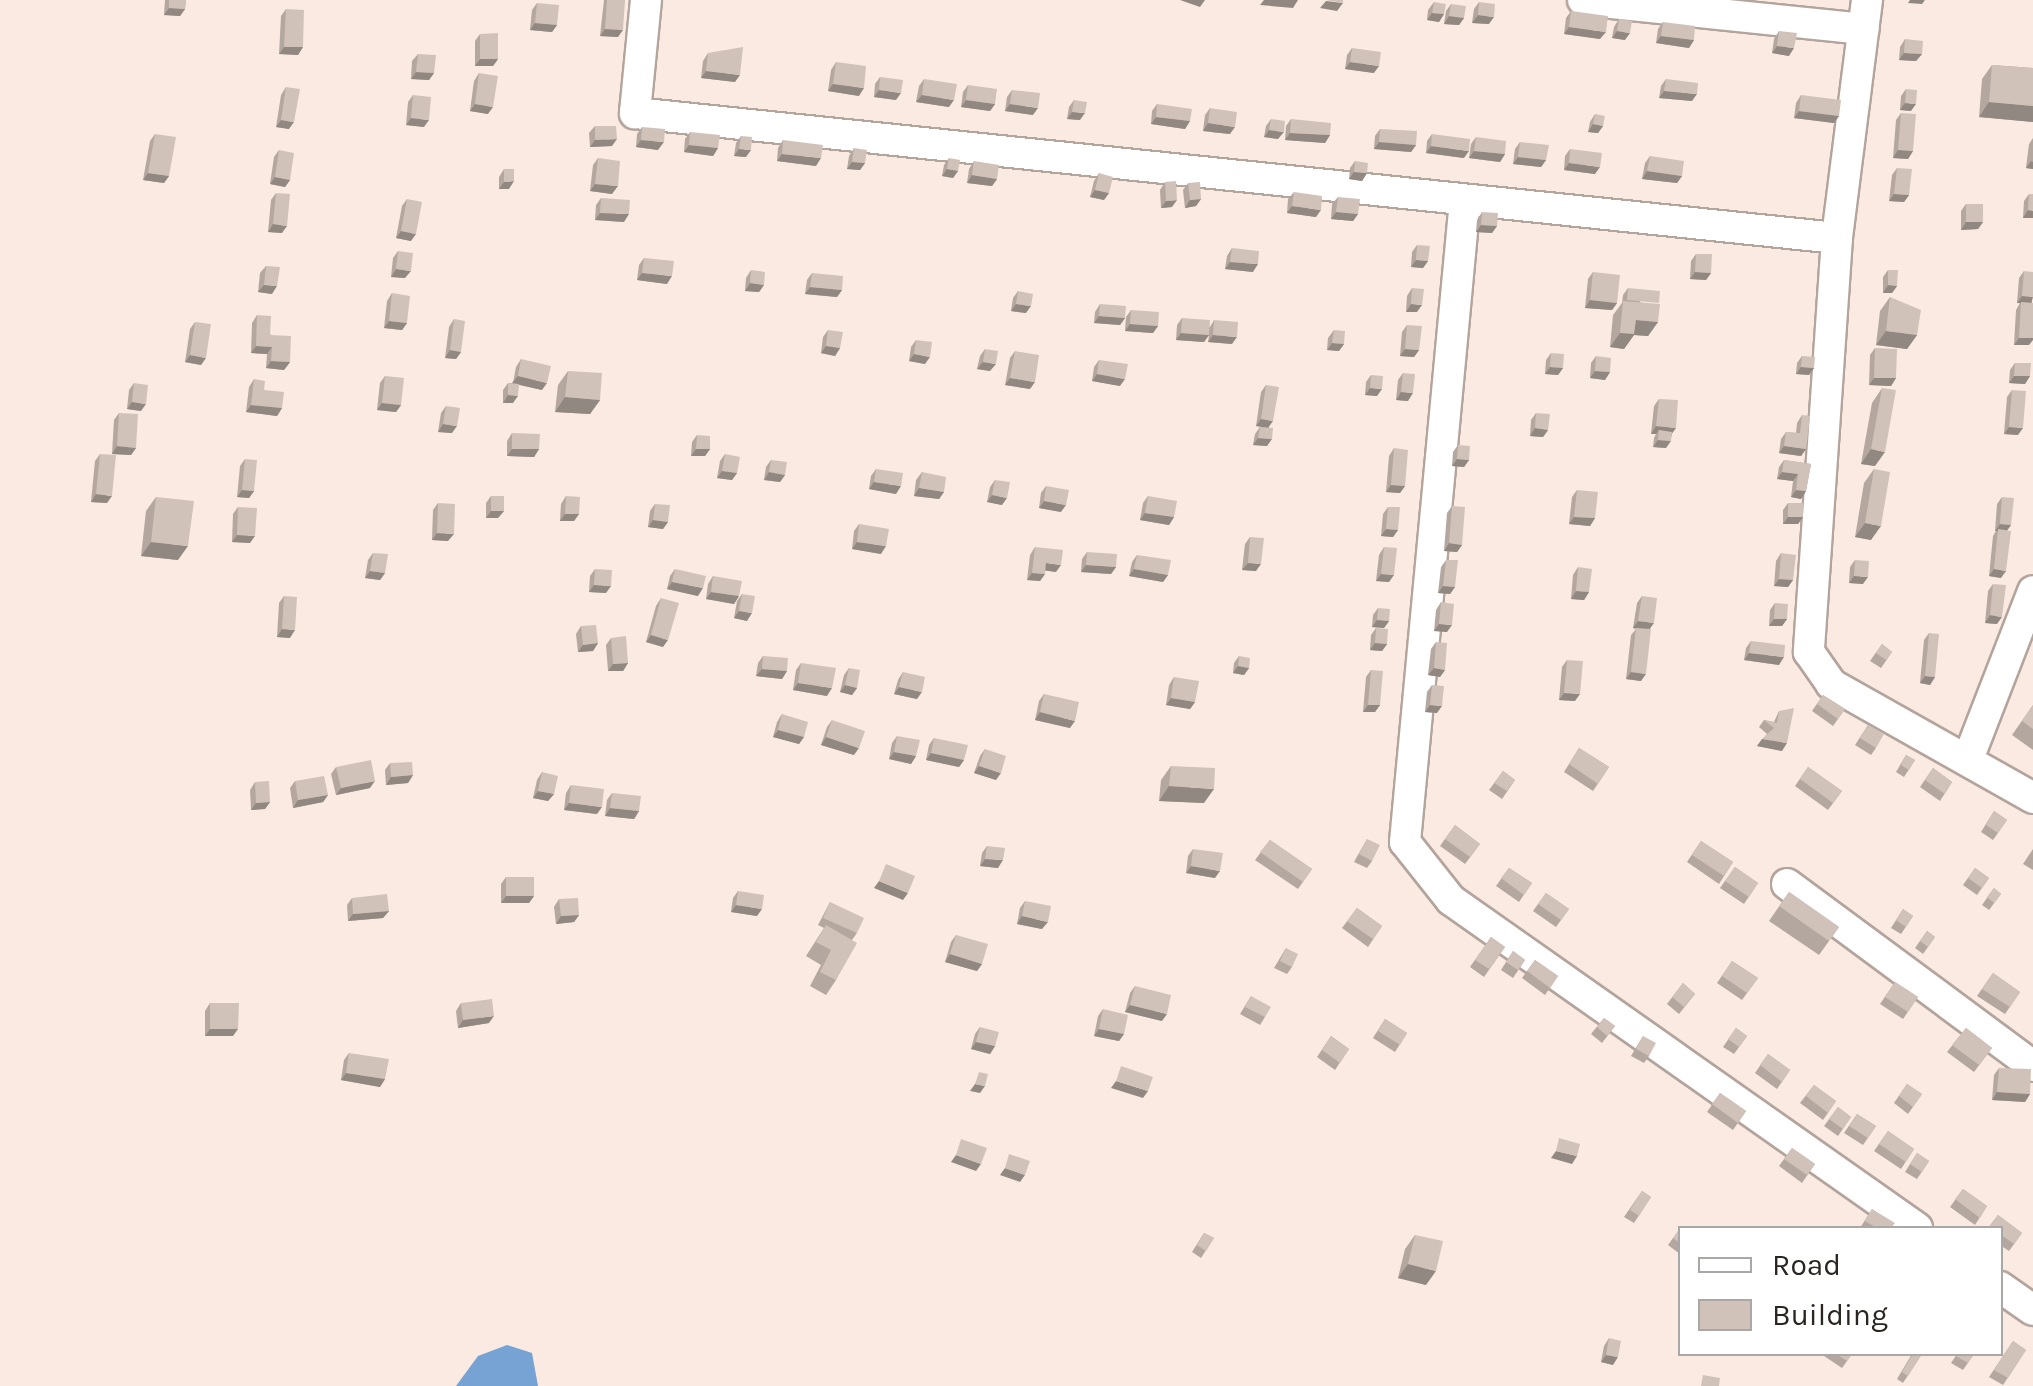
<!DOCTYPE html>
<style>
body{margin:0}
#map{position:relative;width:2033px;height:1386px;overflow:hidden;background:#fbeae2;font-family:Karla,sans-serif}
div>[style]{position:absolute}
.water>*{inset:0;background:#76a2d4}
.roads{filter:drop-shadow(2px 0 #b3a49c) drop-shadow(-2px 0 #b3a49c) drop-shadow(0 2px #b3a49c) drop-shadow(0 -2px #b3a49c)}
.street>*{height:30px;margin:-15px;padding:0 15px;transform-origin:15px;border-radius:15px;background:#fff}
.wall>*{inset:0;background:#b4a79f}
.shaded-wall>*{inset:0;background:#928882}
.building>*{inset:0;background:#d1c2b9}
span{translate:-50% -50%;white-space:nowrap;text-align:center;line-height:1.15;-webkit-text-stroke:8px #fff;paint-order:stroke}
.legend{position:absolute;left:1678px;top:1226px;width:325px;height:130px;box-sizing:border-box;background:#fff;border:2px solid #aaa8a7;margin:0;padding:12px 18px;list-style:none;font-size:30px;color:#2b2522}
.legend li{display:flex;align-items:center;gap:20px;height:50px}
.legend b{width:50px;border:2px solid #aaa8a7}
</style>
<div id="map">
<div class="water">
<div style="clip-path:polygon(507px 1345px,532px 1353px,538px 1386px,456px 1386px,478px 1356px)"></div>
</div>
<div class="roads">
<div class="street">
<div style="left:646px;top:0;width:114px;rotate:95.6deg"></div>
<div style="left:635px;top:113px;width:1208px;rotate:5.94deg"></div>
<div style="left:1583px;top:0;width:282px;rotate:5.9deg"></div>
<div style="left:1867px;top:0;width:240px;rotate:97.2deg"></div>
<div style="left:1837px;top:238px;width:415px;rotate:93.9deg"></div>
<div style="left:1809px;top:652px;width:39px;rotate:55deg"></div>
<div style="left:1831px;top:684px;width:232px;rotate:29.4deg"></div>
<div style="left:1465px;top:200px;width:645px;rotate:95.34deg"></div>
<div style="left:1405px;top:842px;width:74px;rotate:51.6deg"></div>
<div style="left:1451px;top:900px;width:570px;rotate:35.14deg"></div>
<div style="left:1968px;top:759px;width:180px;rotate:-68.8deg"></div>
<div style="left:1787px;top:884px;width:306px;rotate:36.5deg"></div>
<div style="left:2000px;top:1287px;width:40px;rotate:34.9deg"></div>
</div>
</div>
<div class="wall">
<div style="clip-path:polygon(165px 0,186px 0,185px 9px,180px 16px,164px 15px)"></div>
<div style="clip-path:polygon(604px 0,625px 0,618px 37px,600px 36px)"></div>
<div style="clip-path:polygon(1434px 2px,1444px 14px,1439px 22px,1427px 20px,1428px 10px)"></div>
<div style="clip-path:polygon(1479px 2px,1489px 24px,1472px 23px,1474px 9px)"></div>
<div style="clip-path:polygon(537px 3px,557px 25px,552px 32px,530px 30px,532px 10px)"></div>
<div style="clip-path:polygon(1451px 4px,1464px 18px,1459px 25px,1444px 24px,1446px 11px)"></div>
<div style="clip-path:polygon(286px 9px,303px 47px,298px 55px,279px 54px,281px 16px)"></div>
<div style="clip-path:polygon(1571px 11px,1600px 39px,1564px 34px,1566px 18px)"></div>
<div style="clip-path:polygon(1619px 19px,1625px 40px,1612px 38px,1614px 27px)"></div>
<div style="clip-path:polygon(1663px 22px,1694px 40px,1689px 48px,1656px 43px,1658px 29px)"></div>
<div style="clip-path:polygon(1779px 31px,1789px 56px,1772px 53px,1774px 39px)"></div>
<div style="clip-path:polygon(480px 34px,498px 59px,493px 66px,475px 66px,475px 41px)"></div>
<div style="clip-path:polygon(1905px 39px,1922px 54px,1916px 61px,1899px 60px,1900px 47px)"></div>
<div style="clip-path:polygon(1352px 48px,1374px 73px,1345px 69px,1347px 55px)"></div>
<div style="clip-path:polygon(708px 53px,735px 82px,701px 78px,703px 61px)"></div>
<div style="clip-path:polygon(418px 54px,434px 73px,429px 80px,411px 79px,412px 61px)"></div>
<div style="clip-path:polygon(836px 62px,859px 96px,828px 91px,831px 70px)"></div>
<div style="clip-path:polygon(1992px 65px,2033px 68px,2033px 122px,1979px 117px,1982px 79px)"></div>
<div style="clip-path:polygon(479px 73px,488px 114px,470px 111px,474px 81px)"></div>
<div style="clip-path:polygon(880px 77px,896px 100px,874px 97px,875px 84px)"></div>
<div style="clip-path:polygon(924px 79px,949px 107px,916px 102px,919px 86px)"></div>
<div style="clip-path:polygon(1666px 79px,1692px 101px,1659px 98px,1661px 86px)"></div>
<div style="clip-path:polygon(968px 85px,995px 104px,990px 111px,961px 107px,963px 92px)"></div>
<div style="clip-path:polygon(286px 87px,289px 129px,276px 127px,281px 95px)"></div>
<div style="clip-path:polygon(1906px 89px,1911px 111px,1900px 110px,1901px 96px)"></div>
<div style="clip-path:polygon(1012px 90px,1033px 115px,1005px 111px,1007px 97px)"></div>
<div style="clip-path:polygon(413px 95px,424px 127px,406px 125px,408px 102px)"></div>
<div style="clip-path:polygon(1801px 95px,1839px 116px,1834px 123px,1794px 118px,1796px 103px)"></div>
<div style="clip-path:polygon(1074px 100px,1080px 120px,1067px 119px,1069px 107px)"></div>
<div style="clip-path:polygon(1157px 104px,1190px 121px,1185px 129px,1151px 124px,1152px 111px)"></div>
<div style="clip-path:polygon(1210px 108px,1230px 134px,1203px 131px,1205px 115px)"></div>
<div style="clip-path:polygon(1901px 113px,1913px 151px,1908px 159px,1893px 158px,1896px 120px)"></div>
<div style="clip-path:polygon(1595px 114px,1603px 126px,1598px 133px,1588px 132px,1590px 122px)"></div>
<div style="clip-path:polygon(1271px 119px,1278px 139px,1264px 137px,1266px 126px)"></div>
<div style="clip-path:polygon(1291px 119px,1330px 135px,1325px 143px,1285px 140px,1286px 126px)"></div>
<div style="clip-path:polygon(595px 126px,612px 146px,590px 147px,589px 133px)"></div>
<div style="clip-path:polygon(642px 127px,658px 150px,636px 147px,637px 134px)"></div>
<div style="clip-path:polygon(1380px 129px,1416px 145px,1411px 152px,1374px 149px,1375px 136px)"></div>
<div style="clip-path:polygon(690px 132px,718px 148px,713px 156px,684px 152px,685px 139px)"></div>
<div style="clip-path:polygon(155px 134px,169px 176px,164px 183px,143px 180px,150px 141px)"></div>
<div style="clip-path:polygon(1432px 134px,1464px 158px,1426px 153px,1427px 141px)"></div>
<div style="clip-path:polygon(741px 136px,746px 157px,734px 156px,736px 143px)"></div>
<div style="clip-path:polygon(1476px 137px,1505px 154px,1500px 162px,1469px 158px,1471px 144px)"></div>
<div style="clip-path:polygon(2033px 138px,2033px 169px,2026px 168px,2029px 144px)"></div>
<div style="clip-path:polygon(783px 140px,816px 166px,777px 161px,778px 148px)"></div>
<div style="clip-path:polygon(1520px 142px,1546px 160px,1541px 167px,1513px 164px,1515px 149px)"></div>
<div style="clip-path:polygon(854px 148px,865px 163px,860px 170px,847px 169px,849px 156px)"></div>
<div style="clip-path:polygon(1570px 149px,1595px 174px,1564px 170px,1565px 156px)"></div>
<div style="clip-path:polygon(279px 150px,290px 180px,285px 187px,270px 184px,274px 157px)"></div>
<div style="clip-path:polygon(1650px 156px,1682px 176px,1677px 183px,1642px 179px,1645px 163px)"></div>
<div style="clip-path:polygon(598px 158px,612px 194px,590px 191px,593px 165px)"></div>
<div style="clip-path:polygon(949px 158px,958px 171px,953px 178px,942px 176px,944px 165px)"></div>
<div style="clip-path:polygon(974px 161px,997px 179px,992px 186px,967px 183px,969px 169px)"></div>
<div style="clip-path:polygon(1355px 161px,1367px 173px,1362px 181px,1349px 179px,1350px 168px)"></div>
<div style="clip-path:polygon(1897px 168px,1909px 195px,1904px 202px,1889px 201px,1892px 175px)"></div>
<div style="clip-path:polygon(504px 169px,509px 189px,499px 189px,499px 177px)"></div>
<div style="clip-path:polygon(1099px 173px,1109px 193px,1104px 200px,1090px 197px,1094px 181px)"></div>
<div style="clip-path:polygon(1165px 182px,1172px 207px,1161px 208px,1160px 190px)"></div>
<div style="clip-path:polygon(1188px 183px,1201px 199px,1196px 206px,1185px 208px,1183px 190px)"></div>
<div style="clip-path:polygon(1294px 192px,1316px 217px,1287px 213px,1288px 199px)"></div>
<div style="clip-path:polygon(276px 193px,282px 233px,268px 232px,271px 200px)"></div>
<div style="clip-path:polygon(2029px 194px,2033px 218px,2023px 218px,2024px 201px)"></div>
<div style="clip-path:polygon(1338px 197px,1358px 214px,1353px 221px,1331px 219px,1332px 204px)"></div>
<div style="clip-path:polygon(601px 198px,624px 222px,595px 220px,596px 205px)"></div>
<div style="clip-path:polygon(407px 199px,411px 241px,396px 238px,402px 206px)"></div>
<div style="clip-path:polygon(1966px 204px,1983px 222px,1978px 229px,1961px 230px,1961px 211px)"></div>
<div style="clip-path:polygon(1482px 212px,1497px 226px,1492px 233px,1476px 232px,1477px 220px)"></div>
<div style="clip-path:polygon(1417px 245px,1428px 261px,1423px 268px,1411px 267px,1412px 252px)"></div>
<div style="clip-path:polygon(1232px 248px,1253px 272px,1225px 269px,1227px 256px)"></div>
<div style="clip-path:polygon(398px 251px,405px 278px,391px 277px,393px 258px)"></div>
<div style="clip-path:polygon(1696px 254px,1711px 273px,1706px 280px,1690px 279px,1691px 261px)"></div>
<div style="clip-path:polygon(644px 258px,667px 284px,637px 280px,639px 265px)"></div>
<div style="clip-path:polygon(266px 266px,272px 294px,258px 292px,260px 273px)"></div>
<div style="clip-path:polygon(751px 270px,764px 285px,759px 292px,745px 291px,746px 278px)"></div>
<div style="clip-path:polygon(1888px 270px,1897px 286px,1892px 293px,1883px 293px,1883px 277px)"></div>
<div style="clip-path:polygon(2024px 271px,2032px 303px,2029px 345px,2014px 345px,2016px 310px,2020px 303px,2017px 303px,2019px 278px)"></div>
<div style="clip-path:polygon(1593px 272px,1617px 303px,1612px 310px,1585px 308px,1588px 279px)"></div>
<div style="clip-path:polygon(812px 273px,842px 290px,837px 297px,805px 294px,807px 280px)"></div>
<div style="clip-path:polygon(1412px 288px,1417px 312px,1406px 312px,1407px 296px)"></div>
<div style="clip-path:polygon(1628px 288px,1658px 322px,1648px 336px,1634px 335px,1624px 349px,1610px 347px,1613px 315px,1622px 303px,1623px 295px)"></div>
<div style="clip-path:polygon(1018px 291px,1026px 313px,1011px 311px,1013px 298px)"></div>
<div style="clip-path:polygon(392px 293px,407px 323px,402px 330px,384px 328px,387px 301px)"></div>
<div style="clip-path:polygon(1890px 297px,1917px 335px,1907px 349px,1876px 345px,1880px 311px)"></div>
<div style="clip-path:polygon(1100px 304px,1125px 318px,1120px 325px,1094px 323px,1095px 312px)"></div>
<div style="clip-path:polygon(1131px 310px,1158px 326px,1153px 333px,1125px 331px,1126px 317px)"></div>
<div style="clip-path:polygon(257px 315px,290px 362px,284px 370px,266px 368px,267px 354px,251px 353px,252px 323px)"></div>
<div style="clip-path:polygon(1182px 318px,1210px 327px,1214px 320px,1232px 344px,1208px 342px,1209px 335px,1204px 342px,1176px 340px,1177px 325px)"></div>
<div style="clip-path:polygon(454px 319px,461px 352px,456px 359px,445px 358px,449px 327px)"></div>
<div style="clip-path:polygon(195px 322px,201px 365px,185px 362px,190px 329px)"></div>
<div style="clip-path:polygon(1407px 325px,1419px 350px,1414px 357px,1400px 356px,1402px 332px)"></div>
<div style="clip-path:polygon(828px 330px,840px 348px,835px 356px,821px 353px,823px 337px)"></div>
<div style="clip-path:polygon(1334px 330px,1344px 344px,1339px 351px,1327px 350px,1328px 338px)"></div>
<div style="clip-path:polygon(916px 340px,925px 364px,909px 361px,911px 347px)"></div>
<div style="clip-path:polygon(1875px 348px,1896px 378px,1891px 386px,1869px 385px,1870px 355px)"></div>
<div style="clip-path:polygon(985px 349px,990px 371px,977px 369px,980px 356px)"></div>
<div style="clip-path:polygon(1015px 351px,1030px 389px,1005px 385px,1010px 358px)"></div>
<div style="clip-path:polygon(1551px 353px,1563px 368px,1558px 375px,1545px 374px,1546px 360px)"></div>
<div style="clip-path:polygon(1596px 356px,1610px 372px,1605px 380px,1590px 378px,1591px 363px)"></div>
<div style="clip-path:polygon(1802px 356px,1814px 368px,1809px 375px,1796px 374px,1797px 363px)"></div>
<div style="clip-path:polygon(521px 359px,542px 390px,519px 385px,513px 403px,503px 403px,503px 390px,508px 383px,513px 383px,516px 367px)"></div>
<div style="clip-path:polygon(1099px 360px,1120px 386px,1092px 381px,1094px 367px)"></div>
<div style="clip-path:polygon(2015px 363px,2030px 376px,2025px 384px,2009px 383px,2010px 370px)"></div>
<div style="clip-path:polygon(568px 371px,600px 400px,590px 414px,555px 412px,558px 385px)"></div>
<div style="clip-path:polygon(1403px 373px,1408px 401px,1396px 400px,1398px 380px)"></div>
<div style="clip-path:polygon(1371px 375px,1377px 396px,1365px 395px,1366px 382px)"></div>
<div style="clip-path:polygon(385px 376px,401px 405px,396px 412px,377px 410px,380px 383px)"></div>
<div style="clip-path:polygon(254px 379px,282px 408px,277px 416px,246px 412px,249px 387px)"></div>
<div style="clip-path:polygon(134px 383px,141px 411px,127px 409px,129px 390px)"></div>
<div style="clip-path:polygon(1266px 385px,1269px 428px,1267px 446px,1253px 445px,1255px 434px,1260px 427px,1264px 427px,1256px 426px,1261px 392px)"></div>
<div style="clip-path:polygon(1882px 388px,1875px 466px,1861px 464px,1872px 403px)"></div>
<div style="clip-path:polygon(2012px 390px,2018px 435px,2004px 434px,2007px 397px)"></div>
<div style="clip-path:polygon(1659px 399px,1672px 435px,1666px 448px,1653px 447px,1654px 438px,1656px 434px,1651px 434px,1654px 406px)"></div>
<div style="clip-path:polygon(446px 406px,452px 433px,438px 432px,441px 413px)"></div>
<div style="clip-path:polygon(119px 413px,136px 448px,131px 455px,112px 454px,114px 420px)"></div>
<div style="clip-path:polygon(1536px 413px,1548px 430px,1543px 437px,1530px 436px,1531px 420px)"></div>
<div style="clip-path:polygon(1802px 415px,1806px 449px,1801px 456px,1779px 453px,1781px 439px,1786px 432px,1796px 433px,1797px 423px)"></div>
<div style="clip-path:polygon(512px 433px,539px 449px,534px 457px,507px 456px,507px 441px)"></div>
<div style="clip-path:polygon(697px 435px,710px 449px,705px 456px,691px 456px,692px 442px)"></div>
<div style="clip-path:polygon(1458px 445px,1469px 460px,1464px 467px,1452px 466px,1453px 452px)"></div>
<div style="clip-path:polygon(1394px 448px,1405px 486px,1400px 493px,1386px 492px,1389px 456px)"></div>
<div style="clip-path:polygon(100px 454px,107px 503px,91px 502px,95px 461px)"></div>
<div style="clip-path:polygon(725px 454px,737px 473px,732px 480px,717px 478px,720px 461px)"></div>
<div style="clip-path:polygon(245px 459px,254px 491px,249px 498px,237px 497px,240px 466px)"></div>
<div style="clip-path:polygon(771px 460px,785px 475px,780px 482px,764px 480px,766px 467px)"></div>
<div style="clip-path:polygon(1784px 460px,1811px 464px,1806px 491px,1801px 499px,1791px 497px,1793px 481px,1777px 479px,1779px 467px)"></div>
<div style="clip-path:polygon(876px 469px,896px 494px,869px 489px,871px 476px)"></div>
<div style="clip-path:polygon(1874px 469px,1871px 540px,1855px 537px,1864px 483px)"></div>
<div style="clip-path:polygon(922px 472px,944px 492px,939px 499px,914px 496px,916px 480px)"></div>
<div style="clip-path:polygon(995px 480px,1002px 505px,987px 502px,990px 487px)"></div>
<div style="clip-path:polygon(1046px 486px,1061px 512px,1039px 508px,1041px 493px)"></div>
<div style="clip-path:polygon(1577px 490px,1595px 518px,1590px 526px,1569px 524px,1572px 497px)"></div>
<div style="clip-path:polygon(491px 496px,504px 511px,498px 518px,486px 518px,486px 503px)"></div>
<div style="clip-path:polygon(566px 496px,579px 514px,574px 521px,560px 521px,561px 504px)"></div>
<div style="clip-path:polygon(1148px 496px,1174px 517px,1169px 525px,1140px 520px,1143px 503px)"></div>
<div style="clip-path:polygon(156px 497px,178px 560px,141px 556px,146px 511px)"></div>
<div style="clip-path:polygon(2002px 497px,2011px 525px,2007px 530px,2001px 578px,1989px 576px,1993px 536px,1996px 531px,1995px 531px,1997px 504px)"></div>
<div style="clip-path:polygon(438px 503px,448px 541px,432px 540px,433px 510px)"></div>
<div style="clip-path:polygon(1788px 503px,1803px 517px,1798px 524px,1783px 524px,1783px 510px)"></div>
<div style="clip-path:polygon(655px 504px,668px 522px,663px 529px,648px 527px,650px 511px)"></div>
<div style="clip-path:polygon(1452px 506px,1462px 545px,1457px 552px,1444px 551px,1447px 513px)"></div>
<div style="clip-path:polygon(238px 507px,250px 543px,232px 542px,233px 514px)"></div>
<div style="clip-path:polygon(1388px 507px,1398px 530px,1393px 537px,1381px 536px,1383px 514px)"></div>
<div style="clip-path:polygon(859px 524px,881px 554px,852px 549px,854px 531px)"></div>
<div style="clip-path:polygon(1250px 537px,1256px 571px,1242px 570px,1245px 544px)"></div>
<div style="clip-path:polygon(1035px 547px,1056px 572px,1045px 570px,1045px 574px,1040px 581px,1027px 580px,1030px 555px)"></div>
<div style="clip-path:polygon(1384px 547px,1389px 582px,1376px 581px,1379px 555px)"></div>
<div style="clip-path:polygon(1087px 552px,1116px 567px,1111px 574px,1081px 572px,1082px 559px)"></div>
<div style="clip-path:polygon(373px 553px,385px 573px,380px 580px,365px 578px,368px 560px)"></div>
<div style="clip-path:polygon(1781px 553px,1793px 580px,1788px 587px,1774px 586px,1776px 561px)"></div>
<div style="clip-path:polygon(1137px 555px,1168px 575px,1163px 582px,1129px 576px,1132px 562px)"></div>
<div style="clip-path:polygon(1446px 560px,1455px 587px,1450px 594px,1438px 593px,1441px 567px)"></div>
<div style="clip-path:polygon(1855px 560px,1863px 584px,1849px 583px,1850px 567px)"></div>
<div style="clip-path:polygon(1578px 567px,1589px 592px,1584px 600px,1571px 599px,1573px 575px)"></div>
<div style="clip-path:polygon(595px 569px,606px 593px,589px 592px,590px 576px)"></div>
<div style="clip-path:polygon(675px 569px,698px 596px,667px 589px,670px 576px)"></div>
<div style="clip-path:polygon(713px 576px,739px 596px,734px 604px,706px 599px,708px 584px)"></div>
<div style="clip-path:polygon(1993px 584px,1997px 624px,1985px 623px,1988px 591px)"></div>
<div style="clip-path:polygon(742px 594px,747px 621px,734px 618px,737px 601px)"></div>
<div style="clip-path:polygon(284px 596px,290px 638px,277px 637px,279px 603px)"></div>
<div style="clip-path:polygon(1642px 596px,1650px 629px,1641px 681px,1626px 679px,1631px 635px,1636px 629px,1633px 628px,1637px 603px)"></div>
<div style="clip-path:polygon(661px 598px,663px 647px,646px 642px,656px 606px)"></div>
<div style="clip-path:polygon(1441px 602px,1447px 632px,1434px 631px,1436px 610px)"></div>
<div style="clip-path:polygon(1775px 603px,1787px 619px,1782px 626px,1769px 626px,1770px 610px)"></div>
<div style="clip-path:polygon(1378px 608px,1389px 621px,1384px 628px,1372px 627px,1373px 615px)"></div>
<div style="clip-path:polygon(581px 626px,598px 643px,593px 651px,578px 652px,576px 634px)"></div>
<div style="clip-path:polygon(1376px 628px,1387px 644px,1382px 651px,1370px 650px,1371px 635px)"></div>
<div style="clip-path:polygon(1929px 633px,1935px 677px,1930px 685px,1920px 683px,1924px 640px)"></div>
<div style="clip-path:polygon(611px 638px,628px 663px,623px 671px,608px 671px,606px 645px)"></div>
<div style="clip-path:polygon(1751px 641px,1779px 665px,1744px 660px,1746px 648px)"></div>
<div style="clip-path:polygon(1436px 642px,1445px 670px,1440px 677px,1428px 675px,1431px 649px)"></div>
<div style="clip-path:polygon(1882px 644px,1892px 652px,1881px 668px,1870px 661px)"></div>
<div style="clip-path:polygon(763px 656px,787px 671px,782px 679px,756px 676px,758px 663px)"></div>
<div style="clip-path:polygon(1239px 656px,1249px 668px,1244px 675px,1233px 673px,1234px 663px)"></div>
<div style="clip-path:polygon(1567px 660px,1575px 701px,1559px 700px,1562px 667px)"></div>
<div style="clip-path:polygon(801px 663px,827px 696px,793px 690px,796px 670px)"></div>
<div style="clip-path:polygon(849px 668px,857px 688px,852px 695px,840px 692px,844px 675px)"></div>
<div style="clip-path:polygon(1371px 670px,1380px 705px,1375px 712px,1363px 712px,1366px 677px)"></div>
<div style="clip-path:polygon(903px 672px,917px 699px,894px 694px,898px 680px)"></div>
<div style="clip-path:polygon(1174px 677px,1195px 702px,1190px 709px,1166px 705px,1169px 685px)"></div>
<div style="clip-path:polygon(1432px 685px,1437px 713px,1425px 712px,1427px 692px)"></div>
<div style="clip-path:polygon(1044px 694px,1070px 728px,1035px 720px,1039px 701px)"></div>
<div style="clip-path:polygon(1823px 695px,1845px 709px,1833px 726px,1812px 711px)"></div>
<div style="clip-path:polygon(2033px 705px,2033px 750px,2012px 735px)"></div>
<div style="clip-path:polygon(1779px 711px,1782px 751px,1757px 746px,1767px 734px,1759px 727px,1764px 720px,1774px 722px)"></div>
<div style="clip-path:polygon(782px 714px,804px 737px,799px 744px,773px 737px,777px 722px)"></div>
<div style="clip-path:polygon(832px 720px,854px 755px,821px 745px,827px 727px)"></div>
<div style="clip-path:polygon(1868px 725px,1876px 748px,1871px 755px,1855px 745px)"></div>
<div style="clip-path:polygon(897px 736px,916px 756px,911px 764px,889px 759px,892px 743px)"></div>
<div style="clip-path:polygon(934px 738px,964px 760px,959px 767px,926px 760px,929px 745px)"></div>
<div style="clip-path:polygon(1579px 748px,1609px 767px,1593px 791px,1564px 772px)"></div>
<div style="clip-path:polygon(985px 749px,996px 780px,974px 773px,980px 756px)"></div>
<div style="clip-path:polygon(1906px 755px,1915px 760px,1904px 777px,1896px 772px)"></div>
<div style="clip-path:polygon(390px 763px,413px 775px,408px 783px,386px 785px,385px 770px)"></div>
<div style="clip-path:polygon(1171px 766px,1204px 803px,1159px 801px,1161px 780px)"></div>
<div style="clip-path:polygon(336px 767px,370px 788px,336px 795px,331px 774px)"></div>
<div style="clip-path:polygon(1808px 767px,1842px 791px,1828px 810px,1795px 786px)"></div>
<div style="clip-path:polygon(1933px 768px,1952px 782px,1940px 801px,1920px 787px)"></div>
<div style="clip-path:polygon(1503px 771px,1515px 780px,1502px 799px,1489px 790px)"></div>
<div style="clip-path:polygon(542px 772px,554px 794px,548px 801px,533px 798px,537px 780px)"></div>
<div style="clip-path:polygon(295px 781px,328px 795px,323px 802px,293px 808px,290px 788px)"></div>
<div style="clip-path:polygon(255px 782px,270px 802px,265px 809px,251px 810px,250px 790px)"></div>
<div style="clip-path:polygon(571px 785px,597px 814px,564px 810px,566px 793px)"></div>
<div style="clip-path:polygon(612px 793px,639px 811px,634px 819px,605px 816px,607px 800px)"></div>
<div style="clip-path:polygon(1994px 811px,2007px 820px,1993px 840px,1981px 832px)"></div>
<div style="clip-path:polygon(1455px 825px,1480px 844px,1465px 864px,1440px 846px)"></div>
<div style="clip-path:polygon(1367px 839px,1372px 861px,1367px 868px,1354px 862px)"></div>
<div style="clip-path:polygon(1270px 840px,1312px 869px,1298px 889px,1255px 860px)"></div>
<div style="clip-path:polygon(1701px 841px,1733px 862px,1719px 884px,1687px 862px)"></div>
<div style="clip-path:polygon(987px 846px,998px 868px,980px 866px,982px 853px)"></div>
<div style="clip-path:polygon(1193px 849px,1215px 878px,1186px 873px,1188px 856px)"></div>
<div style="clip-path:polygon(2033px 849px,2033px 870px,2023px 864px)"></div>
<div style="clip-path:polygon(1735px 867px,1758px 883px,1744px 904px,1720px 888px)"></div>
<div style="clip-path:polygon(1509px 868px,1532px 883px,1519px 902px,1496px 886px)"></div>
<div style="clip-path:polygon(1975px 868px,1989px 878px,1977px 895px,1963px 885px)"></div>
<div style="clip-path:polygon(506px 877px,534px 896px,529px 903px,501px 903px,501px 884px)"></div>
<div style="clip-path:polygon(1994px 888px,2001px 894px,1989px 910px,1982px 905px)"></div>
<div style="clip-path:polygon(738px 891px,757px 916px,731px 912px,733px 898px)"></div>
<div style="clip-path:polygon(1789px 892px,1839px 927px,1819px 955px,1769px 921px)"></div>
<div style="clip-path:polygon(1546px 893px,1569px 909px,1556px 927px,1533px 911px)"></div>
<div style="clip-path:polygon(352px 898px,389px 911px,383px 918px,348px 921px,347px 905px)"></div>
<div style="clip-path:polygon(559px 899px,579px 915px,574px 922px,556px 924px,554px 907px)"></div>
<div style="clip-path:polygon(1025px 901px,1042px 929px,1017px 924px,1020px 908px)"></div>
<div style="clip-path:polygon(830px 902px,857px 933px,852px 940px,836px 980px,826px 995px,810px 986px,821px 965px,806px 956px,824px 928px,818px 925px)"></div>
<div style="clip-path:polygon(1357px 908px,1382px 926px,1368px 947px,1342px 928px)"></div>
<div style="clip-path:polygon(1903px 909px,1913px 916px,1901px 934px,1891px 928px)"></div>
<div style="clip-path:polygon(1927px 931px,1935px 937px,1923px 954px,1915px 948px)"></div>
<div style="clip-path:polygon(956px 935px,982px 964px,977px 971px,945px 962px,951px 942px)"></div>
<div style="clip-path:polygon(1491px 937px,1505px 947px,1484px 977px,1470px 967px)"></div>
<div style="clip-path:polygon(1286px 948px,1292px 967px,1287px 974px,1274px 968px)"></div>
<div style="clip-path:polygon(1513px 951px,1525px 960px,1513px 978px,1501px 970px)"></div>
<div style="clip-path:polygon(1535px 960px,1558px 976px,1545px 995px,1522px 978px)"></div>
<div style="clip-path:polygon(1732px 961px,1758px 978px,1742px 1000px,1717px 983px)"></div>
<div style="clip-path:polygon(1993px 973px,2020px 992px,2005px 1014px,1977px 996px)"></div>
<div style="clip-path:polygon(1895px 982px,1918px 997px,1903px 1019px,1880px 1004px)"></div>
<div style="clip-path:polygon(1683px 983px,1695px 994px,1679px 1014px,1667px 1004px)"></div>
<div style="clip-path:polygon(1135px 986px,1162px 1021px,1125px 1012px,1130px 993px)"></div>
<div style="clip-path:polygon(1251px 996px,1265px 1017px,1260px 1025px,1240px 1014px)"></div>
<div style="clip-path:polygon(210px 1003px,233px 1036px,205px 1036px,205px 1011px)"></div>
<div style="clip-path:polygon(461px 1003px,489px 1023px,458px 1028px,456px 1011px)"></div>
<div style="clip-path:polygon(1103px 1009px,1124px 1034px,1119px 1041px,1094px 1036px,1098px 1016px)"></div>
<div style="clip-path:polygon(1604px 1018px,1615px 1026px,1602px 1043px,1591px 1034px)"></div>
<div style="clip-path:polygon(1385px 1019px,1407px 1033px,1395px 1052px,1373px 1038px)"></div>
<div style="clip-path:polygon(980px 1027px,995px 1046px,990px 1054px,971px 1049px,975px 1034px)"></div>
<div style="clip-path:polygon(1736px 1028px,1747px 1036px,1734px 1054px,1723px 1047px)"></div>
<div style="clip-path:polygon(1966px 1028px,1992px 1048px,1974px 1072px,1947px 1052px)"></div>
<div style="clip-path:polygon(1331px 1036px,1349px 1049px,1335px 1070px,1317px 1057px)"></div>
<div style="clip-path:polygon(1643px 1036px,1649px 1056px,1644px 1063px,1631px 1056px)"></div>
<div style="clip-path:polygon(349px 1053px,385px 1079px,380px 1087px,341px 1080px,344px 1060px)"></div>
<div style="clip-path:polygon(1768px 1054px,1790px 1070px,1777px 1089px,1755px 1073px)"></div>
<div style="clip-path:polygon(1999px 1068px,2030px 1094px,2025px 1102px,1992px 1100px,1994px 1075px)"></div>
<div style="clip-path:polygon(1907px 1084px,1922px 1094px,1908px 1114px,1894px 1103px)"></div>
<div style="clip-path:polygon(1814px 1085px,1836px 1101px,1823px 1120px,1800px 1103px)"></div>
<div style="clip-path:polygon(1720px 1093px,1746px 1111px,1733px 1130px,1707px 1112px)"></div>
<div style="clip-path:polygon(1838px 1107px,1851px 1117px,1838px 1136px,1824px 1126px)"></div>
<div style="clip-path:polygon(1857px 1114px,1876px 1126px,1863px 1145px,1844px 1133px)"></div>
<div style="clip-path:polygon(1888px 1131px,1914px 1149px,1901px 1169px,1874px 1151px)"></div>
<div style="clip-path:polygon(1792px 1148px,1815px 1164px,1802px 1183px,1779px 1166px)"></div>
<div style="clip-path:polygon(1917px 1153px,1929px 1161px,1917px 1179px,1905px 1172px)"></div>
<div style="clip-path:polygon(1963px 1189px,1987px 1206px,1975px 1225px,1950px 1207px)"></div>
<div style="clip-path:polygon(1642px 1191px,1651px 1197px,1634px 1223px,1624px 1217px)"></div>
<div style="clip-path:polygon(1872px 1209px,1891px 1228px,1860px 1228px)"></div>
<div style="clip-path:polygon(1998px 1215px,2022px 1233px,2009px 1251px,2000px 1245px,2000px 1228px,1988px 1228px)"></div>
<div style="clip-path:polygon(1681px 1227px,1680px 1228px,1680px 1254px,1668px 1245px)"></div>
<div style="clip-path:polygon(1204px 1233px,1214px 1238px,1201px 1258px,1192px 1252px)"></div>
<div style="clip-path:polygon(1415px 1235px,1426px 1285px,1398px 1278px,1405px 1249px)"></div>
<div style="clip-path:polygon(1609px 1338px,1613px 1365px,1601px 1362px,1604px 1346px)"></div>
<div style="clip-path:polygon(2013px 1341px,2026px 1350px,2003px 1385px,1989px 1377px)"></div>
<div style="clip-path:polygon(1821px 1354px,1852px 1354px,1842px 1368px)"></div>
<div style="clip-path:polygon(1912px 1354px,1922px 1354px,1903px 1383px,1897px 1379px)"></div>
<div style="clip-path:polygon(1957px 1354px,1974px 1354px,1963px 1370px,1951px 1363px)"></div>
</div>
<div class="shaded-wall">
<div style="clip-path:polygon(1180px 0,1205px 0,1200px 7px)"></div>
<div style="clip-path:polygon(1264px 0,1298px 0,1293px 8px,1260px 5px)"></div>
<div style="clip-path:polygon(1910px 0,1925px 0,1922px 4px,1908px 3px)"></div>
<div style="clip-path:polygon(1326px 1px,1343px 3px,1337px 11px,1320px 8px)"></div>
<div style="clip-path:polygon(169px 8px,185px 9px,180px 16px,164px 15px)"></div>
<div style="clip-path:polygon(1432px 13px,1444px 14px,1439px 22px,1427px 20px)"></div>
<div style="clip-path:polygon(1478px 15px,1494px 17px,1489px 24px,1472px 23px)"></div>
<div style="clip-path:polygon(1449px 16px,1464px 18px,1459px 25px,1444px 24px)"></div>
<div style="clip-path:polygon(535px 23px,557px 25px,552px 32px,530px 30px)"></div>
<div style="clip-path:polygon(1569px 27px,1606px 32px,1600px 39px,1564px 34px)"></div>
<div style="clip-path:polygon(605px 29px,623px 30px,618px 37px,600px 36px)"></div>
<div style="clip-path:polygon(1617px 31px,1630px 33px,1625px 40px,1612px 38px)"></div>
<div style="clip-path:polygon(1661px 36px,1694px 40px,1689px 48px,1656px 43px)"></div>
<div style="clip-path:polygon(1777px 46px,1794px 48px,1789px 56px,1772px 53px)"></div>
<div style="clip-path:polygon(284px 47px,303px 47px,298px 55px,279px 54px)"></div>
<div style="clip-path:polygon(1904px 53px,1922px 54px,1916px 61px,1899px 60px)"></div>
<div style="clip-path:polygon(480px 59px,498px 59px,493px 66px,475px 66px)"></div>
<div style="clip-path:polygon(1350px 62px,1379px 66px,1374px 73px,1345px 69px)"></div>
<div style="clip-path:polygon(706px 71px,740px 75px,735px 82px,701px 78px)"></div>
<div style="clip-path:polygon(416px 72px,434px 73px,429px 80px,411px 79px)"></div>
<div style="clip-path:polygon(833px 84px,864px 88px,859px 96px,828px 91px)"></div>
<div style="clip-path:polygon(879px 90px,901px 93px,896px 100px,874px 97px)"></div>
<div style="clip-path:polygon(1664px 91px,1697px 94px,1692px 101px,1659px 98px)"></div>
<div style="clip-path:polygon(922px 95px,954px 100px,949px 107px,916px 102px)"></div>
<div style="clip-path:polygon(966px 100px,995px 104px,990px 111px,961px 107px)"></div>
<div style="clip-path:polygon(1989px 102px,2033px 106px,2033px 122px,1979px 117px)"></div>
<div style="clip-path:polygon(1905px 103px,1916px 104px,1911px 111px,1900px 110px)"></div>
<div style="clip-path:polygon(475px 104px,493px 107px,488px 114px,470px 111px)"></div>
<div style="clip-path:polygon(1010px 104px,1038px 108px,1033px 115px,1005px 111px)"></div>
<div style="clip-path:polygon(1799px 111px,1839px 116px,1834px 123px,1794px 118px)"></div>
<div style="clip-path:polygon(1072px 112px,1085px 113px,1080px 120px,1067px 119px)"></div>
<div style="clip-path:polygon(1156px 117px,1190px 121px,1185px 129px,1151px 124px)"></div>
<div style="clip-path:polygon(411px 118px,429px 120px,424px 127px,406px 125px)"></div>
<div style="clip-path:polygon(281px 120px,294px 122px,289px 129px,276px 127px)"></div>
<div style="clip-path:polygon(1208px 123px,1235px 127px,1230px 134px,1203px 131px)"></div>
<div style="clip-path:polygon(1593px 124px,1603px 126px,1598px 133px,1588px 132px)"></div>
<div style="clip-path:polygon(1269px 130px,1284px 132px,1278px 139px,1264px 137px)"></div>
<div style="clip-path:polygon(1290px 133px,1330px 135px,1325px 143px,1285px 140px)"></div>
<div style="clip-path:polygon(617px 139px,612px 146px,590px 147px,595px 140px)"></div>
<div style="clip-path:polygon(641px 140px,664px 142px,658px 150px,636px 147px)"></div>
<div style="clip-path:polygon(1379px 142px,1416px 145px,1411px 152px,1374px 149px)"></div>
<div style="clip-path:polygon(689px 145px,718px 148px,713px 156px,684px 152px)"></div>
<div style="clip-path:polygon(1431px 146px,1469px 151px,1464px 158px,1426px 153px)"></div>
<div style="clip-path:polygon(739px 149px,751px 150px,746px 157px,734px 156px)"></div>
<div style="clip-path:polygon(1898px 150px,1913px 151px,1908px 159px,1893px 158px)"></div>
<div style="clip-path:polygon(1474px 151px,1505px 154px,1500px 162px,1469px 158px)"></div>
<div style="clip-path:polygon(782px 154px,821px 158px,816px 166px,777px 161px)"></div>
<div style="clip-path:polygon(1518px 157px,1546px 160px,1541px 167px,1513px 164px)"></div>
<div style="clip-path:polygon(2031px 161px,2033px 162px,2033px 169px,2026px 168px)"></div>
<div style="clip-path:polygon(852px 162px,865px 163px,860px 170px,847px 169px)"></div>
<div style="clip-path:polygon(1569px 163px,1600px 167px,1595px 174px,1564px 170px)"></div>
<div style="clip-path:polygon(947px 169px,958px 171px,953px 178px,942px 176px)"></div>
<div style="clip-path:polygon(1647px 171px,1682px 176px,1677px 183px,1642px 179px)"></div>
<div style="clip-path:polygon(1354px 172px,1367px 173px,1362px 181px,1349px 179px)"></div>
<div style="clip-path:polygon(148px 173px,169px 176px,164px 183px,143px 180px)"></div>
<div style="clip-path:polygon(972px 175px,997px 179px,992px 186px,967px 183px)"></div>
<div style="clip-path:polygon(275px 177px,290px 180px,285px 187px,270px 184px)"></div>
<div style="clip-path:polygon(514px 181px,509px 189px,499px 189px,504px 182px)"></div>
<div style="clip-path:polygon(595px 184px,618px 186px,612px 194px,590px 191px)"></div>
<div style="clip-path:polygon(1095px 190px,1109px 193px,1104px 200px,1090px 197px)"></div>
<div style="clip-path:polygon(1894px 194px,1909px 195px,1904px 202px,1889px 201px)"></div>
<div style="clip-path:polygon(1201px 199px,1196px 206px,1185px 208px,1190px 200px)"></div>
<div style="clip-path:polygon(1177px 200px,1172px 207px,1161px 208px,1166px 201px)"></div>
<div style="clip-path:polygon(1292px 206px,1321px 210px,1316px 217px,1287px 213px)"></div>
<div style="clip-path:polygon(2028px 210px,2033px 211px,2033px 218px,2023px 218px)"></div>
<div style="clip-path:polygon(1336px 212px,1358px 214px,1353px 221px,1331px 219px)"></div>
<div style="clip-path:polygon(600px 213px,629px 214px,624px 222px,595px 220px)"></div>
<div style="clip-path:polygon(1966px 222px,1983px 222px,1978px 229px,1961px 230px)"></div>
<div style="clip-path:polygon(273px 224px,287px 226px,282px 233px,268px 232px)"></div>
<div style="clip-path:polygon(1481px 225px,1497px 226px,1492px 233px,1476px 232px)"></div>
<div style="clip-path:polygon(401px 231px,416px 234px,411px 241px,396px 238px)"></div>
<div style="clip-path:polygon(1416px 260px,1428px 261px,1423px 268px,1411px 267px)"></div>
<div style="clip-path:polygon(1230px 262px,1258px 264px,1253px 272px,1225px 269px)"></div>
<div style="clip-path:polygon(396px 269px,411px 271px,405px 278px,391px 277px)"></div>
<div style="clip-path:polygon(1695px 272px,1711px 273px,1706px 280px,1690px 279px)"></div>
<div style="clip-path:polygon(642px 273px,672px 276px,667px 284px,637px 280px)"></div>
<div style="clip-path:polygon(750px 283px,764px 285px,759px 292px,745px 291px)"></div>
<div style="clip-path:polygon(264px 285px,277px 286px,272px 294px,258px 292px)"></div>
<div style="clip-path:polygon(1888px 285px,1897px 286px,1892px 293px,1883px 293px)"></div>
<div style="clip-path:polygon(810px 287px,842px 290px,837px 297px,805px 294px)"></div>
<div style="clip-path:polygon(2022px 296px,2033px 297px,2031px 304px,2017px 303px)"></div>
<div style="clip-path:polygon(1590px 300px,1617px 303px,1612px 310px,1585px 308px)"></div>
<div style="clip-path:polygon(1016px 304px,1031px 306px,1026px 313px,1011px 311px)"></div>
<div style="clip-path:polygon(1411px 304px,1422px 305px,1417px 312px,1406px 312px)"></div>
<div style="clip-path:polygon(1099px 316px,1125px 318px,1120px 325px,1094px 323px)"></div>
<div style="clip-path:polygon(1636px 320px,1658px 322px,1648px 336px,1634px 335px,1624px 349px,1610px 347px,1620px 333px)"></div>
<div style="clip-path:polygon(389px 321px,407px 323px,402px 330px,384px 328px)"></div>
<div style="clip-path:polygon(1130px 324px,1158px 326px,1153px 333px,1125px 331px)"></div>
<div style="clip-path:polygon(1886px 331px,1917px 335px,1907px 349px,1876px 345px)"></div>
<div style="clip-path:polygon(1181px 333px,1209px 335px,1204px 342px,1176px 340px)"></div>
<div style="clip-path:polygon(1213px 335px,1237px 337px,1232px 344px,1208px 342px)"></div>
<div style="clip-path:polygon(2019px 338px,2033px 338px,2033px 340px,2029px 345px,2014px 345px)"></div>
<div style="clip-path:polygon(1332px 343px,1344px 344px,1339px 351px,1327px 350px)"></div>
<div style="clip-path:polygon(256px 346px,272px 347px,267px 354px,251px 353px)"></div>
<div style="clip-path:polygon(826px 346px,840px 348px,835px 356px,821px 353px)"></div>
<div style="clip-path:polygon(1405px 349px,1419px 350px,1414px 357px,1400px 356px)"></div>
<div style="clip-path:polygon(450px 350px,461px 352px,456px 359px,445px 358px)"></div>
<div style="clip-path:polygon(914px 354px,930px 357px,925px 364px,909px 361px)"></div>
<div style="clip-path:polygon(190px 355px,206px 358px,201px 365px,185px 362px)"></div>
<div style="clip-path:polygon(271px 361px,290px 362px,284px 370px,266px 368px)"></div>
<div style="clip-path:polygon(983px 362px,996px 364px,990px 371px,977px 369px)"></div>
<div style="clip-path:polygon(1550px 367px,1563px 368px,1558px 375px,1545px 374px)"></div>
<div style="clip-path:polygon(1801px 367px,1814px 368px,1809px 375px,1796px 374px)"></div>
<div style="clip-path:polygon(1595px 371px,1610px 372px,1605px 380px,1590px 378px)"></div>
<div style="clip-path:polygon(1097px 374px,1125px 379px,1120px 386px,1092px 381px)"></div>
<div style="clip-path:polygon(518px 376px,547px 383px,542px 390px,512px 383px)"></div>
<div style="clip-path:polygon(2014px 376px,2030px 376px,2025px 384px,2009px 383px)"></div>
<div style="clip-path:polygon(1010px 378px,1035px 382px,1030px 389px,1005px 385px)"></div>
<div style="clip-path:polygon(1874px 378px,1896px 378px,1891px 386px,1869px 385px)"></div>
<div style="clip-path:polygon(1370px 388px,1382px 389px,1377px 396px,1365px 395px)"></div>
<div style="clip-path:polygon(1401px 392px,1413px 393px,1408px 401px,1396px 400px)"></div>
<div style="clip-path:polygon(508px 395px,518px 396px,513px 403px,503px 403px)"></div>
<div style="clip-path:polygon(565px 397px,600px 400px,590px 414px,555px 412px)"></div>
<div style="clip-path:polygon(132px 402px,146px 404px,141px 411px,127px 409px)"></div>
<div style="clip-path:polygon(382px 403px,401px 405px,396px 412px,377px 410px)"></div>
<div style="clip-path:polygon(251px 405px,282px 408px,277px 416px,246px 412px)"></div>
<div style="clip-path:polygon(1261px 419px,1273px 421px,1268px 428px,1256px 426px)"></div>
<div style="clip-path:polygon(443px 424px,457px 426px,452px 433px,438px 432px)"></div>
<div style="clip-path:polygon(1656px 426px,1676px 428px,1671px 435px,1659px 430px,1656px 434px,1651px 434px)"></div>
<div style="clip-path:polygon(2009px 427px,2023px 428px,2018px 435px,2004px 434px)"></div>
<div style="clip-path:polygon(1535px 428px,1548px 430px,1543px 437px,1530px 436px)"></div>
<div style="clip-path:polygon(1258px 438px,1272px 439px,1267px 446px,1253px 445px)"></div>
<div style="clip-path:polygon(1658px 440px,1671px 441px,1666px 448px,1653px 447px)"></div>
<div style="clip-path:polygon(117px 446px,136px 448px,131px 455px,112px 454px)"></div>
<div style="clip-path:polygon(1784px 446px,1806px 449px,1801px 456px,1779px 453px)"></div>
<div style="clip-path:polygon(512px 449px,539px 449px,534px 457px,507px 456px)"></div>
<div style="clip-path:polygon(696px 449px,710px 449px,705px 456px,691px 456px)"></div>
<div style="clip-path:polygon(1871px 449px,1885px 452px,1875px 466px,1861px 464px)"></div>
<div style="clip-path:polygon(1457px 459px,1469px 460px,1464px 467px,1452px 466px)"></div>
<div style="clip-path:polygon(722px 471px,737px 473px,732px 480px,717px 478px)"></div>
<div style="clip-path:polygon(769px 472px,785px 475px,780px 482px,764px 480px)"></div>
<div style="clip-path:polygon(1782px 472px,1798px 474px,1793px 481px,1777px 479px)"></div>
<div style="clip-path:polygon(874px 482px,901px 486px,896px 494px,869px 489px)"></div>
<div style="clip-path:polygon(1391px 485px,1405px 486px,1400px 493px,1386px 492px)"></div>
<div style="clip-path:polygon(919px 488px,944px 492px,939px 499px,914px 496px)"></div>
<div style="clip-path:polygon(242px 490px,254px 491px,249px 498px,237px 497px)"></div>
<div style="clip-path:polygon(1796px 490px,1806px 491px,1801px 499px,1791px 497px)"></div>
<div style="clip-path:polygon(96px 494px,112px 496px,107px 503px,91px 502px)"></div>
<div style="clip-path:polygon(992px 495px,1007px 498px,1002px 505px,987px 502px)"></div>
<div style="clip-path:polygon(1044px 501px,1066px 505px,1061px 512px,1039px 508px)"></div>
<div style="clip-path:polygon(491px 511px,504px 511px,498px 518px,486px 518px)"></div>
<div style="clip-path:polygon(1145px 513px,1174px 517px,1169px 525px,1140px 520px)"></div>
<div style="clip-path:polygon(565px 514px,579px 514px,574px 521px,560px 521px)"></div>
<div style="clip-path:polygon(1574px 517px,1595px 518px,1590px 526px,1569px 524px)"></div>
<div style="clip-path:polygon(1788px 517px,1803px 517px,1798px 524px,1783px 524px)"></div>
<div style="clip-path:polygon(653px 520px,668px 522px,663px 529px,648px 527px)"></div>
<div style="clip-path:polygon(1865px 523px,1881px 526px,1871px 540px,1855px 537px)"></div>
<div style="clip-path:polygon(2000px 524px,2011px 525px,2006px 532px,1995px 531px)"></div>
<div style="clip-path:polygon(1386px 529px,1398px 530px,1393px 537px,1381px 536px)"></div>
<div style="clip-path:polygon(437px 533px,454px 534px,448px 541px,432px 540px)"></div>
<div style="clip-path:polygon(237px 535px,255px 536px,250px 543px,232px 542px)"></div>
<div style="clip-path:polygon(151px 542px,188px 546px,178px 560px,141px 556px)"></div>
<div style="clip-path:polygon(857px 542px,886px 546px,881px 554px,852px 549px)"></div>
<div style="clip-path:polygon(1449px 543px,1462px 545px,1457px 552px,1444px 551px)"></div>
<div style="clip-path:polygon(1046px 563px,1061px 565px,1056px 572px,1041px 570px)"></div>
<div style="clip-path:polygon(1248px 563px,1261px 564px,1256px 571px,1242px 570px)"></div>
<div style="clip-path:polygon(1086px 565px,1116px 567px,1111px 574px,1081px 572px)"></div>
<div style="clip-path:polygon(1134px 569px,1168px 575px,1163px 582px,1129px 576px)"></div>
<div style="clip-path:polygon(1994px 569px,2006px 571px,2001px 578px,1989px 576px)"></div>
<div style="clip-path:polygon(370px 571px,385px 573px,380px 580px,365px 578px)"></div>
<div style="clip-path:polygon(1032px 573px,1045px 574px,1040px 581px,1027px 580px)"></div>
<div style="clip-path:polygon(1381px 574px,1394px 575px,1389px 582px,1376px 581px)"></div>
<div style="clip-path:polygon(1854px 576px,1868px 577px,1863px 584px,1849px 583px)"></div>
<div style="clip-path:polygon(1779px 579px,1793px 580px,1788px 587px,1774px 586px)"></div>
<div style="clip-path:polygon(672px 582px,703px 588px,698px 596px,667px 589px)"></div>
<div style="clip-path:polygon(594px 585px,611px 586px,606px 593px,589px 592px)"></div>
<div style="clip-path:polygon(1443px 586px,1455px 587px,1450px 594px,1438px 593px)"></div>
<div style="clip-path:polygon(1576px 591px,1589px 592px,1584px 600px,1571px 599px)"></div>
<div style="clip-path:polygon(711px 592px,739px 596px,734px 604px,706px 599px)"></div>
<div style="clip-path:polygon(739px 611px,752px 613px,747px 621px,734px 618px)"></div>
<div style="clip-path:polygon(1990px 615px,2002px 617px,1997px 624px,1985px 623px)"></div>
<div style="clip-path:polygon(1774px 619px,1787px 619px,1782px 626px,1769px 626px)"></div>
<div style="clip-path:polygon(1377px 620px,1389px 621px,1384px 628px,1372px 627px)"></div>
<div style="clip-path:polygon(1638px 621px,1654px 623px,1649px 630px,1633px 628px)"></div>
<div style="clip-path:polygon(1439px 624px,1452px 625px,1447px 632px,1434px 631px)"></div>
<div style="clip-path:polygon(282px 629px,295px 630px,290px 638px,277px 637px)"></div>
<div style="clip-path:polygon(651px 635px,668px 640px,663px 647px,646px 642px)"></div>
<div style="clip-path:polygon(598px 643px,593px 651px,578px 652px,583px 645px)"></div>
<div style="clip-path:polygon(1375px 643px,1387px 644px,1382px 651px,1370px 650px)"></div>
<div style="clip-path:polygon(1749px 653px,1784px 657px,1779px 665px,1744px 660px)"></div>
<div style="clip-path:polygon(628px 663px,623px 671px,608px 671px,613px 664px)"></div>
<div style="clip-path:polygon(1238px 666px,1249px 668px,1244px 675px,1233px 673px)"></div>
<div style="clip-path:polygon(1434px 668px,1445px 670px,1440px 677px,1428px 675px)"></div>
<div style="clip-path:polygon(762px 669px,787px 671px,782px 679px,756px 676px)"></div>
<div style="clip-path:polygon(1631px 672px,1646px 674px,1641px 681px,1626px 679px)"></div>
<div style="clip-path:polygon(1925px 676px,1935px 677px,1930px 685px,1920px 683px)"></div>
<div style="clip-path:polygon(798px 683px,832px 688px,827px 696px,793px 690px)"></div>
<div style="clip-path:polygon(845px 685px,857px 688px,852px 695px,840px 692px)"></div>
<div style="clip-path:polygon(899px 687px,922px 692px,917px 699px,894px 694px)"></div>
<div style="clip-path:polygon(1564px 693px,1580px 694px,1575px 701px,1559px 700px)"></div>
<div style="clip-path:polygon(1171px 698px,1195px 702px,1190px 709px,1166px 705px)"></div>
<div style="clip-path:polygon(1368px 705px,1380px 705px,1375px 712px,1363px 712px)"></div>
<div style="clip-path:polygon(1430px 705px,1442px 706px,1437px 713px,1425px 712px)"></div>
<div style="clip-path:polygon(1040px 712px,1075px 721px,1070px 728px,1035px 720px)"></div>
<div style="clip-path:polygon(778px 730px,804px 737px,799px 744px,773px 737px)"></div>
<div style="clip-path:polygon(826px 737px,859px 748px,854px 755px,821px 745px)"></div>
<div style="clip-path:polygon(1762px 739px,1787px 743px,1782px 751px,1757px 746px)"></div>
<div style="clip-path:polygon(894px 752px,916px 756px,911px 764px,889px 759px)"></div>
<div style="clip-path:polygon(931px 753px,964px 760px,959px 767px,926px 760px)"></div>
<div style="clip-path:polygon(979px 766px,1001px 773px,996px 780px,974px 773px)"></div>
<div style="clip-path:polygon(413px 775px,408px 783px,386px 785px,391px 777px)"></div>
<div style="clip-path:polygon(375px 781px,370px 788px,336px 795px,341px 788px)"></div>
<div style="clip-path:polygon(1169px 786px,1214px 789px,1204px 803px,1159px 801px)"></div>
<div style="clip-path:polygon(538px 791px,554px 794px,548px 801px,533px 798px)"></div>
<div style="clip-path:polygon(328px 795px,323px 802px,293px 808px,298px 800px)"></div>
<div style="clip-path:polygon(270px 802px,265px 809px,251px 810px,256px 803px)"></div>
<div style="clip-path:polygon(569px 803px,602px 807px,597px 814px,564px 810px)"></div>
<div style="clip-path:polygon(610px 808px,639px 811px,634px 819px,605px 816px)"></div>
<div style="clip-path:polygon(985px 859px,1003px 860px,998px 868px,980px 866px)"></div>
<div style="clip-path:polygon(1191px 866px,1220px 871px,1215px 878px,1186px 873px)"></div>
<div style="clip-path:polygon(879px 881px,908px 893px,903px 900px,874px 888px)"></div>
<div style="clip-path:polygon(506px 896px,534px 896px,529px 903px,501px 903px)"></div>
<div style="clip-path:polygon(736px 905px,762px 909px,757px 916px,731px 912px)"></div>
<div style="clip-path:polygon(389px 911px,383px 918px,348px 921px,353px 914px)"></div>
<div style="clip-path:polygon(579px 915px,574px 922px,556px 924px,561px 916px)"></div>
<div style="clip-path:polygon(1022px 916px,1048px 922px,1042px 929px,1017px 924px)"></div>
<div style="clip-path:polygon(950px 954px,982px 964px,977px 971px,945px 962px)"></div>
<div style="clip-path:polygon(1130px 1005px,1167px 1014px,1162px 1021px,1125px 1012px)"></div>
<div style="clip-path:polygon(494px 1016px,489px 1023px,458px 1028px,463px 1020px)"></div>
<div style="clip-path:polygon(210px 1029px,238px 1029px,233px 1036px,205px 1036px)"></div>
<div style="clip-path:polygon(1099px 1029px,1124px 1034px,1119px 1041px,1094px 1036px)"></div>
<div style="clip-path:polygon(976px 1042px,995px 1046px,990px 1054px,971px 1049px)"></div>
<div style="clip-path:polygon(346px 1073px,385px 1079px,380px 1087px,341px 1080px)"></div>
<div style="clip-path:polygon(1116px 1081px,1148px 1091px,1143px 1098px,1111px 1088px)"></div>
<div style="clip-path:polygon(975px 1084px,985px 1086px,980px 1093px,970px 1091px)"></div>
<div style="clip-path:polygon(1997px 1092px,2030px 1094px,2025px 1102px,1992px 1100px)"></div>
<div style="clip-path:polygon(1556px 1151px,1577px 1156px,1572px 1164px,1551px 1158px)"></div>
<div style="clip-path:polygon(956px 1155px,981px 1164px,976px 1171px,951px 1162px)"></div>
<div style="clip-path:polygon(1005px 1168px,1025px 1175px,1020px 1182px,1000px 1175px)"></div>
<div style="clip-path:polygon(1408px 1264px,1436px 1271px,1426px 1285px,1398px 1278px)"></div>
<div style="clip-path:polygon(1606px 1355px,1618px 1357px,1613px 1365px,1601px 1362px)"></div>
</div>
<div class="building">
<div style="clip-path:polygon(169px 0,186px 0,185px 9px,169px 8px)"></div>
<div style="clip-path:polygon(607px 0,625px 0,623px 30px,605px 29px)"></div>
<div style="clip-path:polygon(1326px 0,1343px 0,1343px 3px)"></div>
<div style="clip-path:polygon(1434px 2px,1446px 4px,1444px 14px,1432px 13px)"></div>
<div style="clip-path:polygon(1479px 2px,1495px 4px,1494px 17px,1478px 15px)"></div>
<div style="clip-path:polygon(537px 3px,559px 5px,557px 25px,535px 23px)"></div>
<div style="clip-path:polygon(1451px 4px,1466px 6px,1464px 18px,1449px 16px)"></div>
<div style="clip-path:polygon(286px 9px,304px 10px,303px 47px,284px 47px)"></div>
<div style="clip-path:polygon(1571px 11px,1608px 16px,1606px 32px,1569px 27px)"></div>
<div style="clip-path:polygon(1619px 19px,1632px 21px,1630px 33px,1617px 31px)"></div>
<div style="clip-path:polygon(1663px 22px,1695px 26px,1694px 40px,1661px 36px)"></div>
<div style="clip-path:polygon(1779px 31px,1797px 33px,1794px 48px,1777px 46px)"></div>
<div style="clip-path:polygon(498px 33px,498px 59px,480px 59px,480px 34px)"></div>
<div style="clip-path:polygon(1905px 39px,1923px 41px,1922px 54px,1904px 53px)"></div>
<div style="clip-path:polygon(743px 47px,740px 75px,706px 71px,708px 53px)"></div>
<div style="clip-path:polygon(1352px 48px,1381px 52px,1379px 66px,1350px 62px)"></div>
<div style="clip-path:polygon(418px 54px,436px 55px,434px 73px,416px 72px)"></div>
<div style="clip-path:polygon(836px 62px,866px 66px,864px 88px,833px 84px)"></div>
<div style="clip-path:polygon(1992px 65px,2033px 68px,2033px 106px,1989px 102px)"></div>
<div style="clip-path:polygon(479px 73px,498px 76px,493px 107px,475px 104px)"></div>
<div style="clip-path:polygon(880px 77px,903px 80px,901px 93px,879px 90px)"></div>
<div style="clip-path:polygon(924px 79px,957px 84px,954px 100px,922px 95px)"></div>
<div style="clip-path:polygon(1666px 79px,1698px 83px,1697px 94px,1664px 91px)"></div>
<div style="clip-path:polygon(968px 85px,997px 89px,995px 104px,966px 100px)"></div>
<div style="clip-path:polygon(286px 87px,300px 89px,294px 122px,281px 120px)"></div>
<div style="clip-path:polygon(1906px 89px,1917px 90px,1916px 104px,1905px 103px)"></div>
<div style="clip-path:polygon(1012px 90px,1040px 93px,1038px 108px,1010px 104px)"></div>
<div style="clip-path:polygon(413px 95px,431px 97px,429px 120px,411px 118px)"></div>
<div style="clip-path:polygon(1801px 95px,1841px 100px,1839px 116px,1799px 111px)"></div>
<div style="clip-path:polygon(1074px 100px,1087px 102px,1085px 113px,1072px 112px)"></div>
<div style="clip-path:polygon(1157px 104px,1192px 109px,1190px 121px,1156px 117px)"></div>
<div style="clip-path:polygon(1210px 108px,1237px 112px,1235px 127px,1208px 123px)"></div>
<div style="clip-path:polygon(1901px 113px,1916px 114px,1913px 151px,1898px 150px)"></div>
<div style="clip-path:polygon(1595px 114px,1605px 116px,1603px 126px,1593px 124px)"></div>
<div style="clip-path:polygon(1271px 119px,1285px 121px,1284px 132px,1269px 130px)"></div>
<div style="clip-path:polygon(1291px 119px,1331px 123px,1330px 135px,1290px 133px)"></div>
<div style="clip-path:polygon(595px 126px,616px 126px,617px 139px,595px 140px)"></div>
<div style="clip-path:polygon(642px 127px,665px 129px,664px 142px,641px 140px)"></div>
<div style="clip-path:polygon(1380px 129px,1417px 131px,1416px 145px,1379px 142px)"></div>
<div style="clip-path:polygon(690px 132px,720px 135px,718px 148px,689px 145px)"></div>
<div style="clip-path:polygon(155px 134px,176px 137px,169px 176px,148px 173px)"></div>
<div style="clip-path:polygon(1432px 134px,1470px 139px,1469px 151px,1431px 146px)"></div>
<div style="clip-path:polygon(741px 136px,752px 137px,751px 150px,739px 149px)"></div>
<div style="clip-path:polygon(1476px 137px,1506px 141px,1505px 154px,1474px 151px)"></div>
<div style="clip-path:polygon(783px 140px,823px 145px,821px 158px,782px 154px)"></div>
<div style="clip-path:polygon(1520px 142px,1549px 145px,1546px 160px,1518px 157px)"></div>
<div style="clip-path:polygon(854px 148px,867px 150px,865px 163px,852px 162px)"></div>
<div style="clip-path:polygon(1570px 149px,1602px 153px,1600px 167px,1569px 163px)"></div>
<div style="clip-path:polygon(279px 150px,294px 153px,290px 180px,275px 177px)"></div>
<div style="clip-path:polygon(1650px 156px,1684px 161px,1682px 176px,1647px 171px)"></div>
<div style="clip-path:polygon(598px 158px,620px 161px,618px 186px,595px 184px)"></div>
<div style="clip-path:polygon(949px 158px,960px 160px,958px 171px,947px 169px)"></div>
<div style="clip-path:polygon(974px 161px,999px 165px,997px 179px,972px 175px)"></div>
<div style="clip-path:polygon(1355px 161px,1368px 163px,1367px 173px,1354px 172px)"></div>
<div style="clip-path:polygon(1897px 168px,1912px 169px,1909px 195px,1894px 194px)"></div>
<div style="clip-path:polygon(504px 169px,514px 169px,514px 181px,504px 182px)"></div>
<div style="clip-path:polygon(1099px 173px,1113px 177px,1109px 193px,1095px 190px)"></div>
<div style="clip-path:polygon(1176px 181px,1177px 200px,1166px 201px,1165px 182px)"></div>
<div style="clip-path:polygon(1200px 182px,1201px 199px,1190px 200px,1188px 183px)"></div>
<div style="clip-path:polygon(1294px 192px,1322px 196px,1321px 210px,1292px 206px)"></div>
<div style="clip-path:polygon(276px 193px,290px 194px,287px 226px,273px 224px)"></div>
<div style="clip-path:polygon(2029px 194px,2033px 194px,2033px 211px,2028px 210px)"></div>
<div style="clip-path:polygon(1338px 197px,1360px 199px,1358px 214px,1336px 212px)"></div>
<div style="clip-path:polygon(601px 198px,630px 200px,629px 214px,600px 213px)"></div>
<div style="clip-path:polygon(407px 199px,422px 202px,416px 234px,401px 231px)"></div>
<div style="clip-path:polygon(1966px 204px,1983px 204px,1983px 222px,1966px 222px)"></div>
<div style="clip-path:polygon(1482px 212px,1498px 213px,1497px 226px,1481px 225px)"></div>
<div style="clip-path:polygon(1417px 245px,1430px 246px,1428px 261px,1416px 260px)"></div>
<div style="clip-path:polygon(1232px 248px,1259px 251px,1258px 264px,1230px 262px)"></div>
<div style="clip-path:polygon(398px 251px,413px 253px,411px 271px,396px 269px)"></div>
<div style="clip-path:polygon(1696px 254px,1712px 254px,1711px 273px,1695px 272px)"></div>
<div style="clip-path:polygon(644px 258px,674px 261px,672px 276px,642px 273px)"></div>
<div style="clip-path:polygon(266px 266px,280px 267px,277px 286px,264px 285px)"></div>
<div style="clip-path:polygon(751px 270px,765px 272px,764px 285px,750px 283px)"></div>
<div style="clip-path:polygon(1888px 270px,1898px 270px,1897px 286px,1888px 285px)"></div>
<div style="clip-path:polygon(2024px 271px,2033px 272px,2033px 297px,2022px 296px)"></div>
<div style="clip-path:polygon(1593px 272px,1620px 275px,1617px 303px,1590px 300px)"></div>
<div style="clip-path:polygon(812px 273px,843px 276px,842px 290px,810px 287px)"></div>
<div style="clip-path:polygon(1412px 288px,1424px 289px,1422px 305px,1411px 304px)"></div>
<div style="clip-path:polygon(1628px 288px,1660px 291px,1659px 303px,1627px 300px)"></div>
<div style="clip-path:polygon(1018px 291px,1033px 294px,1031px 306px,1016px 304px)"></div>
<div style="clip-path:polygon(392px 293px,410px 296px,407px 323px,389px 321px)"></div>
<div style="clip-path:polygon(1890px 297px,1921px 310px,1917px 335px,1886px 331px)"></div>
<div style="clip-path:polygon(1623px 301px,1660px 304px,1658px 322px,1636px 320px,1634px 334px,1620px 333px)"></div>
<div style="clip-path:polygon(2021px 302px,2033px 303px,2033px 338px,2019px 338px)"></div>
<div style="clip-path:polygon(1100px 304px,1126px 306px,1125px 318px,1099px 316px)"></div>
<div style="clip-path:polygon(1131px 310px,1159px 312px,1158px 326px,1130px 324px)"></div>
<div style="clip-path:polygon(257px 315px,271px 316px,270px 335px,291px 336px,290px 362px,271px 361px,272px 347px,256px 346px)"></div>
<div style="clip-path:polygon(1182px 318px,1210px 320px,1209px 335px,1181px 333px)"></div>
<div style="clip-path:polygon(454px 319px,465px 321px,461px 352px,450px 350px)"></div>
<div style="clip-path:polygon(1214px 320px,1238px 322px,1237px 337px,1213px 335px)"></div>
<div style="clip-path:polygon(195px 322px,211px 324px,206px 358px,190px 355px)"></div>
<div style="clip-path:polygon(1407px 325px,1422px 326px,1419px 350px,1405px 349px)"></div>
<div style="clip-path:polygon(828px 330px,843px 332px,840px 348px,826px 346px)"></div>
<div style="clip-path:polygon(1334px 330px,1345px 331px,1344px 344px,1332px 343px)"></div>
<div style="clip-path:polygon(916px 340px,932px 342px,930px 357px,914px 354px)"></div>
<div style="clip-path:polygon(1875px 348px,1897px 349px,1896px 378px,1874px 378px)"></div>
<div style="clip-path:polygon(985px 349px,998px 351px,996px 364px,983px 362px)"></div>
<div style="clip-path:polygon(1015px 351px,1039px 355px,1035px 382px,1010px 378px)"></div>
<div style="clip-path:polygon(1551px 353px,1564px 354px,1563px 368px,1550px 367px)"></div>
<div style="clip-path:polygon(1596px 356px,1611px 358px,1610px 372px,1595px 371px)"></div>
<div style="clip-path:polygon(1802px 356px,1815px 357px,1814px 368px,1801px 367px)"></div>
<div style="clip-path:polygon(521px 359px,551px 366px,547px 383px,518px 376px)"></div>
<div style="clip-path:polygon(1099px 360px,1128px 364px,1125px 379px,1097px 374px)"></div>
<div style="clip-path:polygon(2015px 363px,2031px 363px,2030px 376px,2014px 376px)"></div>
<div style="clip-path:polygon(568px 371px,602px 373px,600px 400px,565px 397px)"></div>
<div style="clip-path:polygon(1403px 373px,1415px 374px,1413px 393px,1401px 392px)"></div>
<div style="clip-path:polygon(1371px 375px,1383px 376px,1382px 389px,1370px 388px)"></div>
<div style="clip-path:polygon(385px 376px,404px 378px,401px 405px,382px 403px)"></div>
<div style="clip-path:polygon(254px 379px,265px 381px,264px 390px,284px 392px,282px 408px,251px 405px)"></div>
<div style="clip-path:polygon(134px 383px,148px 385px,146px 404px,132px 402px)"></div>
<div style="clip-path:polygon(508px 383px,519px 384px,518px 396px,508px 395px)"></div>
<div style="clip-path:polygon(1266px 385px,1279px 387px,1273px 421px,1261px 419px)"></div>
<div style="clip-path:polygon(1882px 388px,1896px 390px,1885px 452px,1871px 449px)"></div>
<div style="clip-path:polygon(2012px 390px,2026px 391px,2023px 428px,2009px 427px)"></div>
<div style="clip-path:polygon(1659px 399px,1678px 400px,1676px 428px,1656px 426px)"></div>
<div style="clip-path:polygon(446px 406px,460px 408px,457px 426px,443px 424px)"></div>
<div style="clip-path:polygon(119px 413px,138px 414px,136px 448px,117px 446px)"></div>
<div style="clip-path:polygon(1536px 413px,1550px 414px,1548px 430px,1535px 428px)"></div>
<div style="clip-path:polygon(1802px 415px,1810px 416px,1806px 449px,1784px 446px,1786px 432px,1800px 433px)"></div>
<div style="clip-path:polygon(1260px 427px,1273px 428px,1272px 439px,1258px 438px)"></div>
<div style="clip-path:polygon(1659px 430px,1672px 432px,1671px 441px,1658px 440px)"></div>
<div style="clip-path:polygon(512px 433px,540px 434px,539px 449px,512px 449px)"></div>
<div style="clip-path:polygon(697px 435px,710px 436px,710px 449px,696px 449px)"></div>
<div style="clip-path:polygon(1458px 445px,1470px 446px,1469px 460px,1457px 459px)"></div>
<div style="clip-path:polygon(1394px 448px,1408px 450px,1405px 486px,1391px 485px)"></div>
<div style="clip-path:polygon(100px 454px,116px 455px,112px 496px,96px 494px)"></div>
<div style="clip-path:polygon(725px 454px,740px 457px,737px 473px,722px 471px)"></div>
<div style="clip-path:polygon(245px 459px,257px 460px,254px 491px,242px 490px)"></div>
<div style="clip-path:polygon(771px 460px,787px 462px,785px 475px,769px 472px)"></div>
<div style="clip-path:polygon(1784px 460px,1811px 464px,1806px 491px,1796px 490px,1798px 474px,1782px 472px)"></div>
<div style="clip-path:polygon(876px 469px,903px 473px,901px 486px,874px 482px)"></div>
<div style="clip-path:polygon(1874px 469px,1890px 472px,1881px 526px,1865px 523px)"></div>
<div style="clip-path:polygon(922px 472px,946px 477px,944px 492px,919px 488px)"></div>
<div style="clip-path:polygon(995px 480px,1010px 482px,1007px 498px,992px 495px)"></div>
<div style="clip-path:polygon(1046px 486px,1069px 490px,1066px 505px,1044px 501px)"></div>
<div style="clip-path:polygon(1577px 490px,1598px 492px,1595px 518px,1574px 517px)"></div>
<div style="clip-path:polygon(491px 496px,504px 496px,504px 511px,491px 511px)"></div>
<div style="clip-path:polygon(566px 496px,580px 497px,579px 514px,565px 514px)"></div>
<div style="clip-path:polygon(1148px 496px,1177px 501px,1174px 517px,1145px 513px)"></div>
<div style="clip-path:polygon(156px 497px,194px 501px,188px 546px,151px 542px)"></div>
<div style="clip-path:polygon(2002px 497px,2014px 498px,2011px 525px,2000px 524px)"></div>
<div style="clip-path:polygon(438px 503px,455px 504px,454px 534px,437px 533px)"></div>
<div style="clip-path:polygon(1788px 503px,1803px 503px,1803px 517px,1788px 517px)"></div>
<div style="clip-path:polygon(655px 504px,670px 505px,668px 522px,653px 520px)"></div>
<div style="clip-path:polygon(1452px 506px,1465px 507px,1462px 545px,1449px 543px)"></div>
<div style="clip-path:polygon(238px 507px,257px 508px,255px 536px,237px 535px)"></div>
<div style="clip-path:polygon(1388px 507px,1400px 507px,1398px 530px,1386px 529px)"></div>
<div style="clip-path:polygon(859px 524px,889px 529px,886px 546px,857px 542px)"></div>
<div style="clip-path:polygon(1998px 529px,2011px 531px,2006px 571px,1994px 569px)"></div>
<div style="clip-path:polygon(1250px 537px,1264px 538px,1261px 564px,1248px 563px)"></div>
<div style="clip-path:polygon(1035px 547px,1063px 550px,1061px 565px,1046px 563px,1045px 574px,1032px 573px)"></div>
<div style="clip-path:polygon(1384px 547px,1397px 548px,1394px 575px,1381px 574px)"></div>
<div style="clip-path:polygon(1087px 552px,1117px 554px,1116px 567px,1086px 565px)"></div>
<div style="clip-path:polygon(373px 553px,388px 554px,385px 573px,370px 571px)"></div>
<div style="clip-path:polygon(1781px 553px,1796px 555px,1793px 580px,1779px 579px)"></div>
<div style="clip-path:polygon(1137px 555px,1171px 560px,1168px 575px,1134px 569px)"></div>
<div style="clip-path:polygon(1446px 560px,1458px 560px,1455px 587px,1443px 586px)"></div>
<div style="clip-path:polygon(1855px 560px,1869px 561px,1868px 577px,1854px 576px)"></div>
<div style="clip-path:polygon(1578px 567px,1592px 569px,1589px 592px,1576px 591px)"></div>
<div style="clip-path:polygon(595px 569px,612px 570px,611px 586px,594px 585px)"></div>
<div style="clip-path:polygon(675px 569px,706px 576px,703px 588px,672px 582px)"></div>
<div style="clip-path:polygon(713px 576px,742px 581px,739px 596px,711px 592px)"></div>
<div style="clip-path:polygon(1993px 584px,2006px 585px,2002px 617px,1990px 615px)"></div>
<div style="clip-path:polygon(742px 594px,755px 596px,752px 613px,739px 611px)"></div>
<div style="clip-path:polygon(284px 596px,297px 597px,295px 630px,282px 629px)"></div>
<div style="clip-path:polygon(1642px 596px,1657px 598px,1654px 623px,1638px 621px)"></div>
<div style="clip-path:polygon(661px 598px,679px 603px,668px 640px,651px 635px)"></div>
<div style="clip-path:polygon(1441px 602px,1454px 604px,1452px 625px,1439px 624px)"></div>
<div style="clip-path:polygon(1775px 603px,1788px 604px,1787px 619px,1774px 619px)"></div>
<div style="clip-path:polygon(1378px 608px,1390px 609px,1389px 621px,1377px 620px)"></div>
<div style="clip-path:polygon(596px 625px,598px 643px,583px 645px,581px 626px)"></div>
<div style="clip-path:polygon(1376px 628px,1388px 629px,1387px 644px,1375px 643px)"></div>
<div style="clip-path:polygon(1636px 628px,1651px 629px,1646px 674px,1631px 672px)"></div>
<div style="clip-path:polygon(1929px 633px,1939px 634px,1935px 677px,1925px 676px)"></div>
<div style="clip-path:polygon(626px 636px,628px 663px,613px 664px,611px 638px)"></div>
<div style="clip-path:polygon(1751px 641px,1785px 645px,1784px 657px,1749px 653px)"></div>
<div style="clip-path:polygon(1436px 642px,1447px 643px,1445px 670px,1434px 668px)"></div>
<div style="clip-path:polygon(1882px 644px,1892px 652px,1886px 660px,1876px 653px)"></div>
<div style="clip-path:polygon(763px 656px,788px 658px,787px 671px,762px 669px)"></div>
<div style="clip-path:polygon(1239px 656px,1250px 658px,1249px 668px,1238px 666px)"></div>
<div style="clip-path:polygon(1567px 660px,1583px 661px,1580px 694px,1564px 693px)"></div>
<div style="clip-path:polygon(801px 663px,836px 668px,832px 688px,798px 683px)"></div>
<div style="clip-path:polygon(849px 668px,860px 670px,857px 688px,845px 685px)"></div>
<div style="clip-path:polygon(1371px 670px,1383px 671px,1380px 705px,1368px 705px)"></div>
<div style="clip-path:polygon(903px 672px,925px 677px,922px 692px,899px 687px)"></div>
<div style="clip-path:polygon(1174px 677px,1199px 681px,1195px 702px,1171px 698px)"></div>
<div style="clip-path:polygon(1432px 685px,1444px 686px,1442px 706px,1430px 705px)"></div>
<div style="clip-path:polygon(1044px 694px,1079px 702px,1075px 721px,1040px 712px)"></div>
<div style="clip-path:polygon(1823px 695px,1845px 709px,1838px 719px,1817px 704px)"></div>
<div style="clip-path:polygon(2033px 705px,2033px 729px,2022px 721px)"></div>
<div style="clip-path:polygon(1794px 708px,1787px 743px,1762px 739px,1774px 728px,1764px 720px,1777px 723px,1779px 711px)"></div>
<div style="clip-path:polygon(782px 714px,808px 722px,804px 737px,778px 730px)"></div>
<div style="clip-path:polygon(832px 720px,865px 731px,859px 748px,826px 737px)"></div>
<div style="clip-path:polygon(1868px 725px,1884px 734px,1876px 748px,1860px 738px)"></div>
<div style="clip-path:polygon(897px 736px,920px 740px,916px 756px,894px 752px)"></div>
<div style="clip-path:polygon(934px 738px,968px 745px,964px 760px,931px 753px)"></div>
<div style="clip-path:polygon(1579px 748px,1609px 767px,1598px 784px,1569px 764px)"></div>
<div style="clip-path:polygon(985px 749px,1006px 756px,1001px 773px,979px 766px)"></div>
<div style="clip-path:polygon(1906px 755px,1915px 760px,1909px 770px,1901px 765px)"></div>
<div style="clip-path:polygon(371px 760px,375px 781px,341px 788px,336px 767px)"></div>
<div style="clip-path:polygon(412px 762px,413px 775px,391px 777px,390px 763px)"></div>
<div style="clip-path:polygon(1171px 766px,1215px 768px,1214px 789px,1169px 786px)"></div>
<div style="clip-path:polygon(1808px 767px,1842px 791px,1833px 803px,1800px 779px)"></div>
<div style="clip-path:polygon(1933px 768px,1952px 782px,1945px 794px,1925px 780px)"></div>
<div style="clip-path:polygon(1503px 771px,1515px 780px,1507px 791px,1494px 783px)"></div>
<div style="clip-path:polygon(542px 772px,558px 776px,554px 794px,538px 791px)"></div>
<div style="clip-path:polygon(324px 776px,328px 795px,298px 800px,295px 781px)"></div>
<div style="clip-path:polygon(269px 781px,270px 802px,256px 803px,255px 782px)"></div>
<div style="clip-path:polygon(571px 785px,604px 789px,602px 807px,569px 803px)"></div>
<div style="clip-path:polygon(612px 793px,641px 796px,639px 811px,610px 808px)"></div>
<div style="clip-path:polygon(1994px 811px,2007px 820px,1998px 833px,1986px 825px)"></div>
<div style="clip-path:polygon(1455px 825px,1480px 844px,1470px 857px,1445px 839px)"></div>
<div style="clip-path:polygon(1367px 839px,1380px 845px,1372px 861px,1359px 854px)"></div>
<div style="clip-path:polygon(1270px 840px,1312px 869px,1303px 882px,1260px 852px)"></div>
<div style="clip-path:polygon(1701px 841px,1733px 862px,1724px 876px,1692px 855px)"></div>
<div style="clip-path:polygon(987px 846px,1005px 848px,1003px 860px,985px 859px)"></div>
<div style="clip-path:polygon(1193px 849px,1223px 853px,1220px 871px,1191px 866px)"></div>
<div style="clip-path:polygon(886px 864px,915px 876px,908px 893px,879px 881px)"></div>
<div style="clip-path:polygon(1735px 867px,1758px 883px,1749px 897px,1725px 881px)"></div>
<div style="clip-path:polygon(1509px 868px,1532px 883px,1524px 895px,1501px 878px)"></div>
<div style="clip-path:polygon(1975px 868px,1989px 878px,1982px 888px,1968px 878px)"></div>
<div style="clip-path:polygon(506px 877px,534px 877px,534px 896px,506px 896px)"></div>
<div style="clip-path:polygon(1994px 888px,2001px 894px,1994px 903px,1987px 897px)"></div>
<div style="clip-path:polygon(738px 891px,764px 895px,762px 909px,736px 905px)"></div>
<div style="clip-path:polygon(1789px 892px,1839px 927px,1829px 941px,1779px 906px)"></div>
<div style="clip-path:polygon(1546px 893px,1569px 909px,1561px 920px,1538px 904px)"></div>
<div style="clip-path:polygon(387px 894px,389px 911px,353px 914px,352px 898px)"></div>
<div style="clip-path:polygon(578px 898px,579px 915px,561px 916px,559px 899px)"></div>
<div style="clip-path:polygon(1025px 901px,1051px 906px,1048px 922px,1022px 916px)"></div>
<div style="clip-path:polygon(830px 902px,864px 918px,857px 933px,823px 918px)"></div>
<div style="clip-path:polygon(1357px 908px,1382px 926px,1373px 939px,1347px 921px)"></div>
<div style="clip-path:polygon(1903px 909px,1913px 916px,1906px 927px,1896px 920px)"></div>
<div style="clip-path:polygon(826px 925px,857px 943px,836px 980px,820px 972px,831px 950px,816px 942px)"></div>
<div style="clip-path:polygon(1927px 931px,1935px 937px,1928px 947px,1920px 941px)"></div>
<div style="clip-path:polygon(956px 935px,988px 944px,982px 964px,950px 954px)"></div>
<div style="clip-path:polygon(1491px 937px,1505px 947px,1489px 969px,1475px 960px)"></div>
<div style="clip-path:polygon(1286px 948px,1298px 954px,1292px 967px,1280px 961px)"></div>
<div style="clip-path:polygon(1513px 951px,1525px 960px,1518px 970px,1506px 962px)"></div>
<div style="clip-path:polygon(1535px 960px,1558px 976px,1550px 988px,1527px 971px)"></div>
<div style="clip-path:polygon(1732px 961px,1758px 978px,1747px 993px,1722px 976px)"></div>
<div style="clip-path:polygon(1993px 973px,2020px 992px,2010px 1007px,1982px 989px)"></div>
<div style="clip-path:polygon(1895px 982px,1918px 997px,1908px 1012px,1885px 997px)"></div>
<div style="clip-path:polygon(1683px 983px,1695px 994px,1684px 1007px,1672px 997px)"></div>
<div style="clip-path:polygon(1135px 986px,1171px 995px,1167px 1014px,1130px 1005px)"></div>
<div style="clip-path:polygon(1251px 996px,1271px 1007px,1265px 1017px,1245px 1007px)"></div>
<div style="clip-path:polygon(492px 999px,494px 1016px,463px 1020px,461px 1003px)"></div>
<div style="clip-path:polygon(210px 1003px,239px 1003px,238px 1029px,210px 1029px)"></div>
<div style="clip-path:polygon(1103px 1009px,1128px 1015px,1124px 1034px,1099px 1029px)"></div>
<div style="clip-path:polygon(1604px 1018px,1615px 1026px,1607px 1036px,1597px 1027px)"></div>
<div style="clip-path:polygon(1385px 1019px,1407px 1033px,1400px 1045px,1378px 1031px)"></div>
<div style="clip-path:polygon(980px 1027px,999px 1032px,995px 1046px,976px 1042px)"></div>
<div style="clip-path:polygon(1736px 1028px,1747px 1036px,1739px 1047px,1728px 1039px)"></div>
<div style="clip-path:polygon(1966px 1028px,1992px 1048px,1979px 1065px,1952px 1045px)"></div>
<div style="clip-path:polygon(1331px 1036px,1349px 1049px,1340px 1063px,1322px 1050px)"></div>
<div style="clip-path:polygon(1643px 1036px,1656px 1043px,1649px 1056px,1636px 1049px)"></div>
<div style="clip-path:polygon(349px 1053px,389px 1059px,385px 1079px,346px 1073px)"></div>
<div style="clip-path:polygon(1768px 1054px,1790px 1070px,1782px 1082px,1760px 1065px)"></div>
<div style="clip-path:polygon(1121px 1066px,1153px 1077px,1148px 1091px,1116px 1081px)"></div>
<div style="clip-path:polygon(1999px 1068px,2031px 1069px,2030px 1094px,1997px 1092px)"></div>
<div style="clip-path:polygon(979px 1072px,988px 1074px,985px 1086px,975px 1084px)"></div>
<div style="clip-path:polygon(1907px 1084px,1922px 1094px,1913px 1107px,1899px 1096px)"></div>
<div style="clip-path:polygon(1814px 1085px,1836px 1101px,1828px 1113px,1806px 1096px)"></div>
<div style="clip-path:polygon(1720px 1093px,1746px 1111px,1738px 1123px,1712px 1104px)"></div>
<div style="clip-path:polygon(1838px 1107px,1851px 1117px,1843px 1129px,1829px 1119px)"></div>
<div style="clip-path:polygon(1857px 1114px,1876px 1126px,1868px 1138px,1849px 1126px)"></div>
<div style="clip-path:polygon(1888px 1131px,1914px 1149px,1906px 1162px,1879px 1144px)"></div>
<div style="clip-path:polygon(1559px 1138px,1580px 1144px,1577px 1156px,1556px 1151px)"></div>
<div style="clip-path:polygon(961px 1139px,987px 1148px,981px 1164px,956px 1155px)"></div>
<div style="clip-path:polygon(1792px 1148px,1815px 1164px,1807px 1175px,1784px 1159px)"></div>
<div style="clip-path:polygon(1917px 1153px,1929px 1161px,1922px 1172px,1910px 1164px)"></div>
<div style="clip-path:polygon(1009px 1154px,1030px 1161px,1025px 1175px,1005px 1168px)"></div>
<div style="clip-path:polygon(1963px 1189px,1987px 1206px,1980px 1218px,1955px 1199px)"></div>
<div style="clip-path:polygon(1642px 1191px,1651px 1197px,1639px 1216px,1630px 1210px)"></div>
<div style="clip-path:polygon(1872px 1209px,1895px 1223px,1891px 1228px,1877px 1228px,1865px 1221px)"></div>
<div style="clip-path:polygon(1998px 1215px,2022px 1233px,2014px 1244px,2000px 1234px,2000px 1228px,1993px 1228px,1990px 1226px)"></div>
<div style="clip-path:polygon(1681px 1227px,1683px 1228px,1680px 1228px,1680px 1243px,1673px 1238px)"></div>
<div style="clip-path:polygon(1204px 1233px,1214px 1238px,1206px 1251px,1197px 1245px)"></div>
<div style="clip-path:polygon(1415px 1235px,1443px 1241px,1436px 1271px,1408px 1264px)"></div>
<div style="clip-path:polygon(1609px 1338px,1621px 1341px,1618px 1357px,1606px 1355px)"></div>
<div style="clip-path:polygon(2013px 1341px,2026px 1350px,2008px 1378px,1994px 1370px)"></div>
<div style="clip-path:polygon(1836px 1354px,1852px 1354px,1847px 1361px)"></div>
<div style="clip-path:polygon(1913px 1354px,1922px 1354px,1908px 1376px,1902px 1372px)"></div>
<div style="clip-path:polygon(1958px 1354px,1974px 1354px,1968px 1363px,1956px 1356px)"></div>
<div style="clip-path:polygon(1703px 1375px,1720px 1378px,1719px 1386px,1701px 1386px)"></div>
</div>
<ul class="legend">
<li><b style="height:12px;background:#fff"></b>Road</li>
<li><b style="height:28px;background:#d1c2b9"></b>Building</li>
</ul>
</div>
